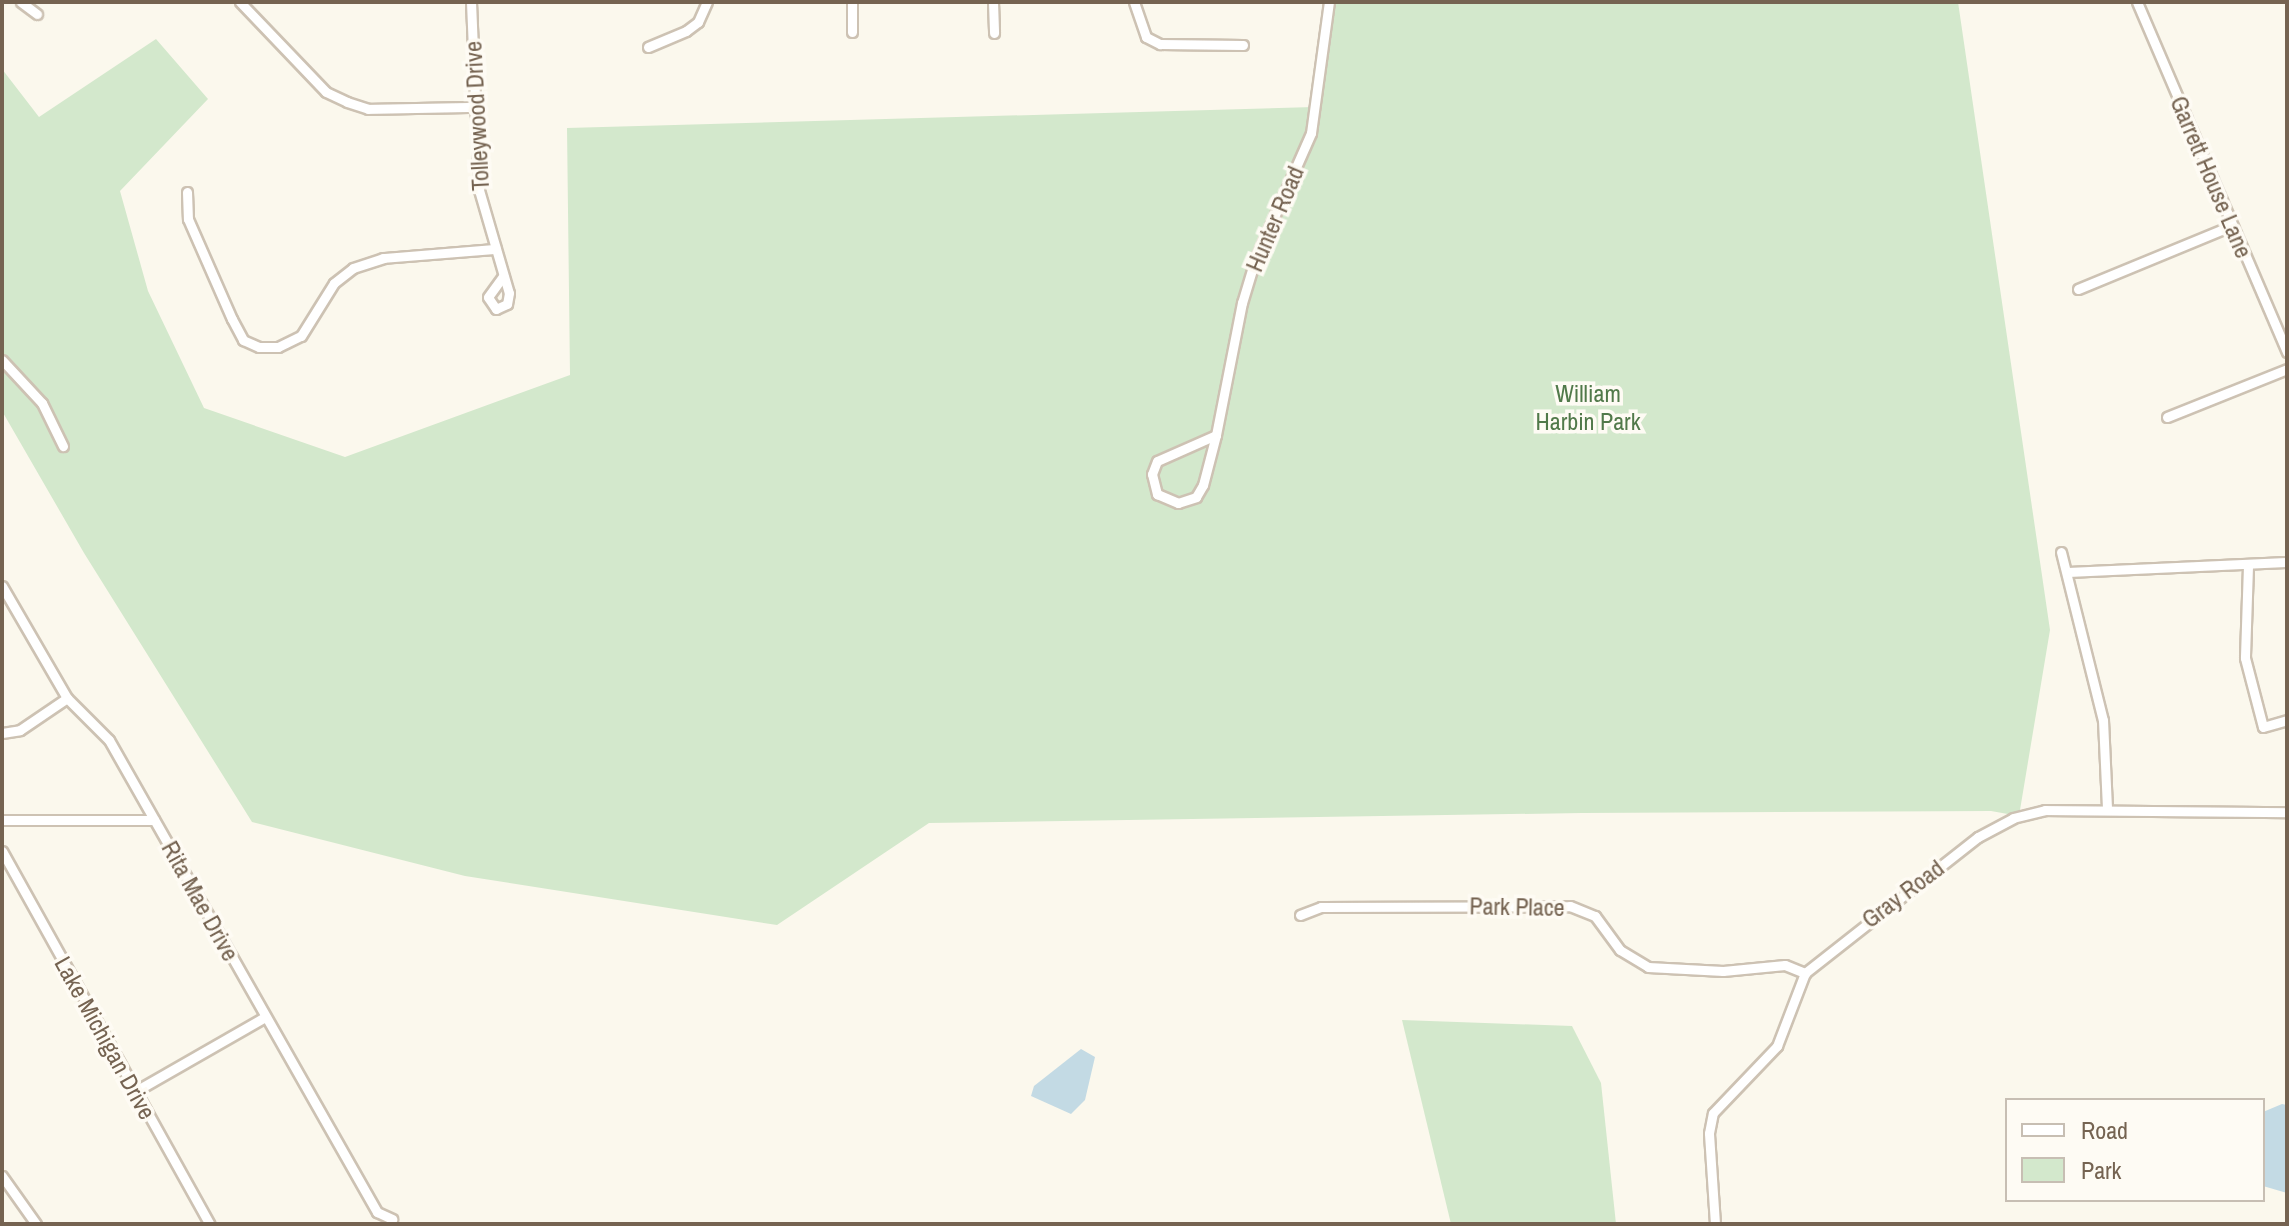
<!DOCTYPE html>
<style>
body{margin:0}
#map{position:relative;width:2289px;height:1226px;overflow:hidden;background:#fbf8ed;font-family:"Archivo Narrow",sans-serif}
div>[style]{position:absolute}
.green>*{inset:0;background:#d3e8cc}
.water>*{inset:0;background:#c3dae4}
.roads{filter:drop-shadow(2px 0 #cdc2b3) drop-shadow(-2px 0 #cdc2b3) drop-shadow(0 2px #cdc2b3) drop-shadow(0 -2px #cdc2b3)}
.minor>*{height:9px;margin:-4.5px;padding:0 4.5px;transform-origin:4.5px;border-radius:4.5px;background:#fff}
span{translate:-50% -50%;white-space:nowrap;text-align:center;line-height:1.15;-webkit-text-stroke:7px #fefbf4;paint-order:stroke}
.street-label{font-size:24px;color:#756351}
.park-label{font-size:24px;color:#51794a}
.frame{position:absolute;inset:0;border:4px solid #756351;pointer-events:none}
.legend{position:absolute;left:2005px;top:1098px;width:260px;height:104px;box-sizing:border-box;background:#fefbf4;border:2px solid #c7beb3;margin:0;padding:10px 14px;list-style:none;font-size:24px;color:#756351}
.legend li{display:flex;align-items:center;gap:16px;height:40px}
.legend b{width:40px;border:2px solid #c7beb3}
</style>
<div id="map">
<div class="green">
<div style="clip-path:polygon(1330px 2px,1958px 2px,2050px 630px,2019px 816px,1991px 811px,1582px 813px,929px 823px,777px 925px,465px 876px,252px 822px,84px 553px,2px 411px,2px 69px,39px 117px,156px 39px,208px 99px,120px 191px,148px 291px,204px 408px,345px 457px,570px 375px,567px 128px,1314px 107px)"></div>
<div style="clip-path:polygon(1402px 1020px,1572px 1026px,1601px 1083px,1616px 1224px,1451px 1224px)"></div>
</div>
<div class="water">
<div style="clip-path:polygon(1081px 1049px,1095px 1057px,1085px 1100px,1071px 1114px,1031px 1096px,1034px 1086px)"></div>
<div style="clip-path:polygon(2282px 1104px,2287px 1105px,2287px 1193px,2263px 1186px,2263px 1112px)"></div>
</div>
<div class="roads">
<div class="minor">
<div style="left:21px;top:2px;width:20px;rotate:37deg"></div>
<div style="left:240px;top:2px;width:124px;rotate:46.3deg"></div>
<div style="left:326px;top:92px;width:23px;rotate:25deg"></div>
<div style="left:347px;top:102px;width:22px;rotate:18deg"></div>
<div style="left:368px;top:109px;width:109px;rotate:-1.1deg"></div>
<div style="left:471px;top:2px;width:188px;rotate:87.6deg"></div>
<div style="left:479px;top:190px;width:107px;rotate:73.8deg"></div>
<div style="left:509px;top:293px;width:11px;rotate:100deg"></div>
<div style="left:507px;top:304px;width:12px;rotate:156deg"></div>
<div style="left:496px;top:309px;width:14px;rotate:-124deg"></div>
<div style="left:488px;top:297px;width:26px;rotate:-54deg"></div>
<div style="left:852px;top:2px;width:30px;rotate:90deg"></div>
<div style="left:993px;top:2px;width:31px;rotate:88deg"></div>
<div style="left:1134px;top:2px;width:37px;rotate:71deg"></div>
<div style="left:1146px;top:37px;width:16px;rotate:27deg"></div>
<div style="left:1160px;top:44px;width:83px;rotate:0.7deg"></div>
<div style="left:2137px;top:2px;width:381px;rotate:66.8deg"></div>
<div style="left:648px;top:47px;width:41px;rotate:-22.8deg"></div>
<div style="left:686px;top:31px;width:15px;rotate:-37deg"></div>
<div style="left:698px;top:22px;width:22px;rotate:-66deg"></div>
<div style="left:187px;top:192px;width:27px;rotate:88deg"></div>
<div style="left:188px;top:219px;width:109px;rotate:66.3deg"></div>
<div style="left:232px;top:319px;width:24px;rotate:62deg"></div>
<div style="left:243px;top:340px;width:17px;rotate:24deg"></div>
<div style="left:259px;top:347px;width:19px"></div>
<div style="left:278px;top:347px;width:25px;rotate:-26deg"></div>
<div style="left:301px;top:336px;width:62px;rotate:-58.1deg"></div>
<div style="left:334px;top:283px;width:24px;rotate:-38deg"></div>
<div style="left:353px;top:268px;width:32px;rotate:-18deg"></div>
<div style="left:383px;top:258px;width:113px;rotate:-4.6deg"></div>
<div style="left:2078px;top:289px;width:165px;rotate:-22.4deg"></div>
<div style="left:2px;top:360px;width:59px;rotate:47.1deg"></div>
<div style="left:42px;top:403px;width:48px;rotate:64deg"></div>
<div style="left:2167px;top:417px;width:129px;rotate:-21.8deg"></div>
<div style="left:1216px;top:435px;width:64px;rotate:156.2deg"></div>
<div style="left:1157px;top:461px;width:14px;rotate:111deg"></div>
<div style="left:1152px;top:474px;width:21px;rotate:76deg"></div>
<div style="left:1157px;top:494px;width:23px;rotate:23deg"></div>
<div style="left:1178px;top:503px;width:19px;rotate:-18deg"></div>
<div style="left:1196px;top:497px;width:14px;rotate:-60deg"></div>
<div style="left:1203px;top:485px;width:52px;rotate:-75.4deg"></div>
<div style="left:1216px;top:435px;width:135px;rotate:-78.9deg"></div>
<div style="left:1242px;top:303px;width:45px;rotate:-73.2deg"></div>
<div style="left:1255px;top:260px;width:139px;rotate:-66.2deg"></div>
<div style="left:1311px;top:133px;width:132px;rotate:-82.2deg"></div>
<div style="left:2061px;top:552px;width:173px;rotate:76deg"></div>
<div style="left:2103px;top:720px;width:89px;rotate:87.4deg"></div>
<div style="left:2248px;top:566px;width:92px;rotate:91.9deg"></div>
<div style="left:2245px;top:658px;width:71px;rotate:75.4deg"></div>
<div style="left:2263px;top:727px;width:25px;rotate:-16deg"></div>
<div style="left:2067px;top:572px;width:220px;rotate:-2.6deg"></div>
<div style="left:2px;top:586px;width:129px;rotate:59.9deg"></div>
<div style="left:67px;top:698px;width:59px;rotate:45deg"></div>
<div style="left:109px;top:740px;width:543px;rotate:60.41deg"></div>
<div style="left:377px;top:1212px;width:17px;rotate:25deg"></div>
<div style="left:2px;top:733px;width:18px;rotate:-9deg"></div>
<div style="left:20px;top:730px;width:57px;rotate:-34.2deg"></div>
<div style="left:2px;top:820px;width:152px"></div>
<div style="left:2px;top:851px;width:427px;rotate:60.9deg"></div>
<div style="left:1300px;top:915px;width:22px;rotate:-21deg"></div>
<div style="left:1321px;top:907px;width:249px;rotate:-0.2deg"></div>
<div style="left:1570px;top:906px;width:27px;rotate:22deg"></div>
<div style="left:1595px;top:916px;width:42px;rotate:53.7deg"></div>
<div style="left:1620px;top:950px;width:33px;rotate:31deg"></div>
<div style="left:1648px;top:967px;width:75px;rotate:3.1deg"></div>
<div style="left:1723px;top:971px;width:62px;rotate:-5.5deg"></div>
<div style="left:1785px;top:965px;width:22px;rotate:22deg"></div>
<div style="left:134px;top:1092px;width:151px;rotate:-29.8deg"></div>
<div style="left:2px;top:1176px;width:59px;rotate:54.7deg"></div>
<div style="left:1715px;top:1224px;width:91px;rotate:-93.8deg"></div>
<div style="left:1709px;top:1133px;width:20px;rotate:-79deg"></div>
<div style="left:1713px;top:1113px;width:93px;rotate:-46.3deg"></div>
<div style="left:1777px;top:1046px;width:78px;rotate:-69deg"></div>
<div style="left:1805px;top:973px;width:220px;rotate:-38.2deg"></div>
<div style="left:1978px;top:837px;width:40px;rotate:-28deg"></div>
<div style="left:2013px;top:818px;width:33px;rotate:-14deg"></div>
<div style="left:2045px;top:810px;width:242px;rotate:0.5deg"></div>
</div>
</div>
<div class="street-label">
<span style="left:477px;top:116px;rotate:-93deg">Tolleywood Drive</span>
<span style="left:2211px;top:177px;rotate:67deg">Garrett House Lane</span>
<span style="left:1275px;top:219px;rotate:-67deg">Hunter Road</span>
<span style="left:1903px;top:894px;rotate:-37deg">Gray Road</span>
<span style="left:200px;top:901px;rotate:61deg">Rita Mae Drive</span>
<span style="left:1517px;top:907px;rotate:1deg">Park Place</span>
<span style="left:105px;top:1038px;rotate:61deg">Lake Michigan Drive</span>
</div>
<div class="park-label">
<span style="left:1588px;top:408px">William<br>Harbin Park</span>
</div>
<div class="frame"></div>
<ul class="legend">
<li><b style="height:10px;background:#fff"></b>Road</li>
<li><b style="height:22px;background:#d3e8cc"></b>Park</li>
</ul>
</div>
